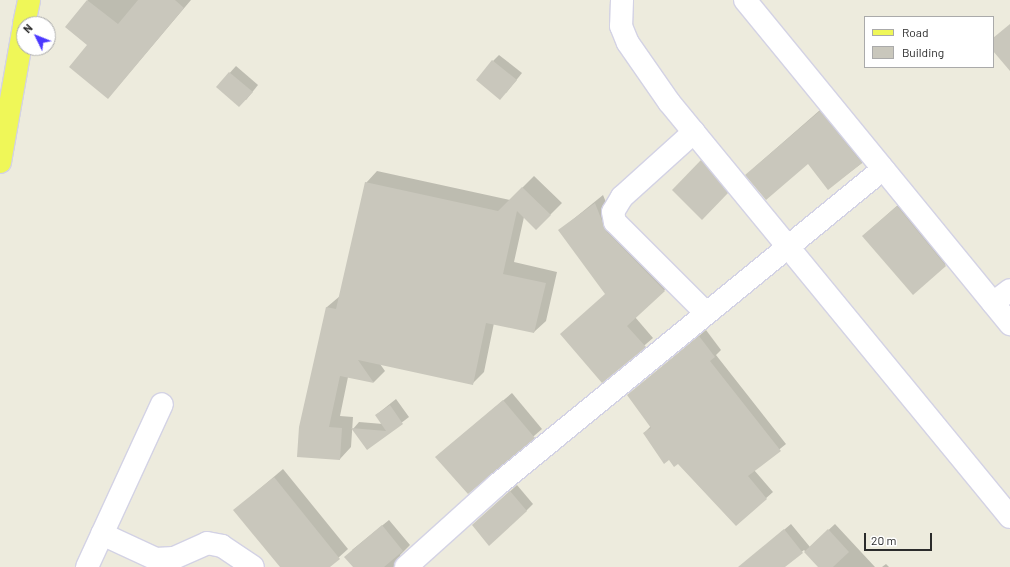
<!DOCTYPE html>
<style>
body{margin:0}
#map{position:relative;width:1010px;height:567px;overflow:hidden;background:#edebdd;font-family:Barlow,sans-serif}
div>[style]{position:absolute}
.shadow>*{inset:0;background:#0003}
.building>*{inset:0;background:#c9c7bc}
.roads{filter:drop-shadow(1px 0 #d3d2e4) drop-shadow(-1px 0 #d3d2e4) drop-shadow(0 1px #d3d2e4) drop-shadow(0 -1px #d3d2e4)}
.street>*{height:22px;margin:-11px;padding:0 11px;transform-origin:11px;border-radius:11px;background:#fff}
.primary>*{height:22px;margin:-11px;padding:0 11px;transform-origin:11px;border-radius:11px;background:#eff758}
span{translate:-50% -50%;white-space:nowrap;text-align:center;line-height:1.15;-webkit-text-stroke:3px #fff;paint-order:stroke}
.legend{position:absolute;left:864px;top:16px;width:130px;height:52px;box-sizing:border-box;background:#fff;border:1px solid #aaa;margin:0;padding:5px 7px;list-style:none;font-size:12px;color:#2b2b2b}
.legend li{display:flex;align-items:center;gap:8px;height:20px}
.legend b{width:20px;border:1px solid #aaa}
.north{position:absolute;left:16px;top:16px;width:40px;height:40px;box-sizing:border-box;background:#fff;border:1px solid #aaa;border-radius:50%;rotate:313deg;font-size:11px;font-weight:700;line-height:16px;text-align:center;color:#2b2b2b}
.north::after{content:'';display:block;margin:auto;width:14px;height:18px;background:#4b38ff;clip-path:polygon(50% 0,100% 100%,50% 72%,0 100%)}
.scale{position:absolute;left:864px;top:533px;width:68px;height:18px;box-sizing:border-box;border:2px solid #2b2b2b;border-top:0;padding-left:5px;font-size:12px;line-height:14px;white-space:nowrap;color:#2b2b2b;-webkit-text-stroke:3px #fff;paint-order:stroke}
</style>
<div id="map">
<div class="shadow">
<div style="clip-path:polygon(88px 0,191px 0,108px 98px,88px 45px,66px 27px)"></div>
<div style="clip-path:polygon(499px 55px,522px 73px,506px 93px,493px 61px)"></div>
<div style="clip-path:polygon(236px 66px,258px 85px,246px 100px,217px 87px)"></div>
<div style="clip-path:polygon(828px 103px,870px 154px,862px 163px,829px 188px,808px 162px,755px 167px)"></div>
<div style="clip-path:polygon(708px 155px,734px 186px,702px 219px,673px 190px)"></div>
<div style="clip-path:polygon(377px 171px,510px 200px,534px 176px,562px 203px,536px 229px,524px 217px,514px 262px,557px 272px,546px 321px,534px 332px,494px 323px,484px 372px,472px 384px,380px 364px,385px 371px,374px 382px,348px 377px,340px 416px,353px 417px,351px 447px,340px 459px,298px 456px,327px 307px,340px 296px,366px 183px)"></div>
<div style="clip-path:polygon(603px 195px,614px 222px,673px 282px,635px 317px,653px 338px,603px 381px,606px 293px,560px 230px)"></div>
<div style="clip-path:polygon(907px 197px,955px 256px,913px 293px,863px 236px)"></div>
<div style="clip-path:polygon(706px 330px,721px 350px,716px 355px,786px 444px,754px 470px,773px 492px,736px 525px,678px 463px,669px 459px,644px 433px,651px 426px,629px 395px)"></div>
<div style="clip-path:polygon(512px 393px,542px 429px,468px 493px,436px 457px)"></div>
<div style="clip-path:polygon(396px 399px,409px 417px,367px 449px,353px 429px,359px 422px,383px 424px,376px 415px)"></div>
<div style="clip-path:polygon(283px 469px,348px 549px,328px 567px,281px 567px,235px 510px)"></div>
<div style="clip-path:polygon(517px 485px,533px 504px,526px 511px,473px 525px)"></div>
<div style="clip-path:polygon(389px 520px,410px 545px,400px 555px,402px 567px,354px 567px,352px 550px)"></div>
<div style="clip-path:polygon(791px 524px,810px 547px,835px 524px,875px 567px,819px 567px,804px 550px,783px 567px,756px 567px,749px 559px)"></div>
<div style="clip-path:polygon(886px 564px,889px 567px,882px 567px)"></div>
</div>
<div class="building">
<div style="clip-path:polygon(87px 0,118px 24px,138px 0,175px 0,184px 8px,108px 99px,69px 67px,87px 45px,65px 27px)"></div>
<div style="clip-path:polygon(1010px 24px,1010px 71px,993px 51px,993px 38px)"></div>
<div style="clip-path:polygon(492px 60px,517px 80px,500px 100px,476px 80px)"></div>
<div style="clip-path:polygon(229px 72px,253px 92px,239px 107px,216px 87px)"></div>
<div style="clip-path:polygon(820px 111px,862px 163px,828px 190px,808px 164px,766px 200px,745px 175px)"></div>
<div style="clip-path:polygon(701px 160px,728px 193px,702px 220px,672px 190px)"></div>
<div style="clip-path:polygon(365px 182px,498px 211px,522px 187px,551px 215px,536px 230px,517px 211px,503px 274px,546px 283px,534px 333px,486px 323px,473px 385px,358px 360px,374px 383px,340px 376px,329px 427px,342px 428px,340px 460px,297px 457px,299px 427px,326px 307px,336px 309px)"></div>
<div style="clip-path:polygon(595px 203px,606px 231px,665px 291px,627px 326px,646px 347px,602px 383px,560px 334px,605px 294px,558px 230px)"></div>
<div style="clip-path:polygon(897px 206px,946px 266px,913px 295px,862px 236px)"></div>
<div style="clip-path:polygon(699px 336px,715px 357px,710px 361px,781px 451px,748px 476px,767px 499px,736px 526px,678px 464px,674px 467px,669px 460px,664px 464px,643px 433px,651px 428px,627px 395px)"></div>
<div style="clip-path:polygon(503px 400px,535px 438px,468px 494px,435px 457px)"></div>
<div style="clip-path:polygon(390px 405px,403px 424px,367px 450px,351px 428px,386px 431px,375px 415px)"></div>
<div style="clip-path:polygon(274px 477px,340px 559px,330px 567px,280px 567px,233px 510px)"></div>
<div style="clip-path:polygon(510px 491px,527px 511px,489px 546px,472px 525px)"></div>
<div style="clip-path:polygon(382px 525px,403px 551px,384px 567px,353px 567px,344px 557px)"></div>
<div style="clip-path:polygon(784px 529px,803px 553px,785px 567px,738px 567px)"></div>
<div style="clip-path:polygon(828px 529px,849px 552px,833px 567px,818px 567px,804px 552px)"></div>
</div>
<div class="roads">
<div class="street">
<div style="left:622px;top:0;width:26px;rotate:92deg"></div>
<div style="left:621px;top:26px;width:18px;rotate:68deg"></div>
<div style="left:628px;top:43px;width:72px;rotate:55.2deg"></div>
<div style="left:669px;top:102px;width:537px;rotate:50.59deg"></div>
<div style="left:745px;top:0;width:419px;rotate:50.7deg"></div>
<div style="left:694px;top:132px;width:97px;rotate:137.9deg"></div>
<div style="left:622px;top:197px;width:17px;rotate:121deg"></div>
<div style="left:613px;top:212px;width:10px;rotate:79deg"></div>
<div style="left:615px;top:222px;width:127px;rotate:45deg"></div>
<div style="left:993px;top:303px;width:21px;rotate:-37deg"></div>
<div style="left:102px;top:534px;width:60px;rotate:24.8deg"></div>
<div style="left:156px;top:559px;width:18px;rotate:-3deg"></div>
<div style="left:174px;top:558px;width:36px;rotate:-24deg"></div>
<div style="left:207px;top:543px;width:15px;rotate:11deg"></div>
<div style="left:222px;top:546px;width:37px;rotate:34deg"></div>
<div style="left:87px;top:567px;width:179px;rotate:-65.3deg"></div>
<div style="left:406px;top:567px;width:122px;rotate:-42deg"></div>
<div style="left:497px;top:485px;width:499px;rotate:-39.3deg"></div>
</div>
<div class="primary">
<div style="left:24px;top:24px;width:25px;rotate:-78deg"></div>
<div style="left:0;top:162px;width:138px;rotate:-80deg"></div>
</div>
</div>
<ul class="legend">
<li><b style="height:5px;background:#eff758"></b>Road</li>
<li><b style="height:11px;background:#c9c7bc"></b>Building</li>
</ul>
<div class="north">N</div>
<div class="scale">20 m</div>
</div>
